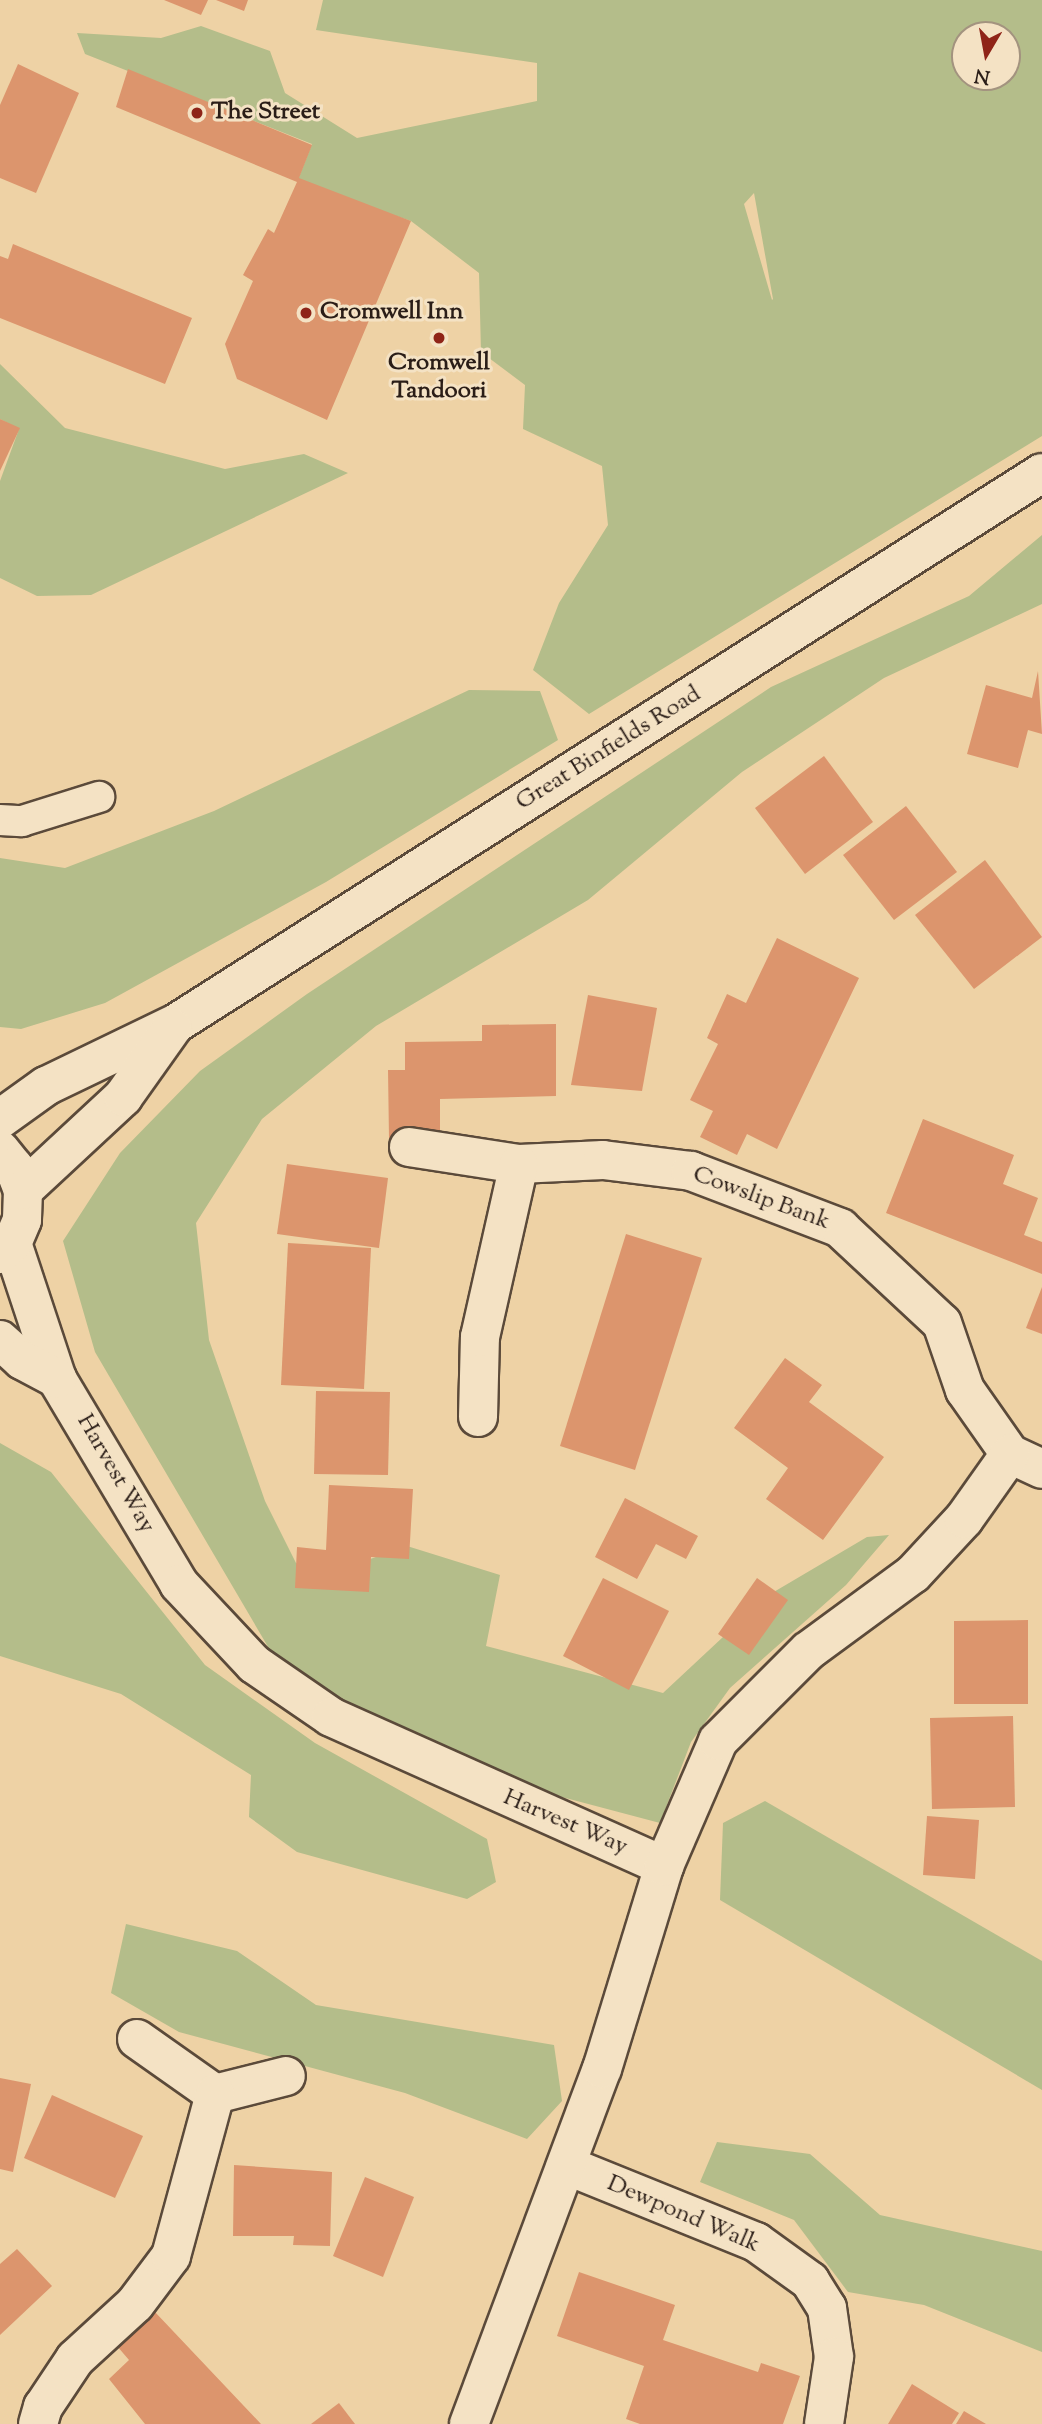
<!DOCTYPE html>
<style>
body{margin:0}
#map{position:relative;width:1042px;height:2424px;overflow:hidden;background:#eed2a5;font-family:"Sorts Mill Goudy",serif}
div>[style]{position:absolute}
.green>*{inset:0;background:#b4bd8a}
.building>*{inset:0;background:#dc956d}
.roads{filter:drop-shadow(2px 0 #5b4a3a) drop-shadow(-2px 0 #5b4a3a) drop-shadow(0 2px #5b4a3a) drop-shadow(0 -2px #5b4a3a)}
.service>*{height:30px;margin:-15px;padding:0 15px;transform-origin:15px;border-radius:15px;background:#f4e2c4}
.minor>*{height:38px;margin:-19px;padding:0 19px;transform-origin:19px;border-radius:19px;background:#f4e2c4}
.tertiary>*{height:38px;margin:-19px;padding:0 19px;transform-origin:19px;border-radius:19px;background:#f4e2c4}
.dots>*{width:19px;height:19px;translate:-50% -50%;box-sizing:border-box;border:4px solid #f4e2c4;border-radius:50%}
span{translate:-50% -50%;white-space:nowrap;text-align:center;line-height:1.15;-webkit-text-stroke:6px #f4e2c4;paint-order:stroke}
.poi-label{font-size:24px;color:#2a1d17;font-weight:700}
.left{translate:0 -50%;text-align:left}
.street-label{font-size:24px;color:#2a1d17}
.north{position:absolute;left:951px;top:21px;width:70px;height:70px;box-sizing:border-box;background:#f4e2c4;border:2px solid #a3937f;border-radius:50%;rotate:190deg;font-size:19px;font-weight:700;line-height:28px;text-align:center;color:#2a1d17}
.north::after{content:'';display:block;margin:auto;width:24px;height:32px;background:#8f2418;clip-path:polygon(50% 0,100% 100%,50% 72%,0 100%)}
</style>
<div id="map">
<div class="green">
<div style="clip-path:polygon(evenodd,323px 0,1042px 0,1042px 436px,589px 714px,533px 670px,559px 603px,608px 525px,602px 466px,523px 429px,525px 385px,481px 352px,479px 273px,411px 221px,297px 182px,312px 144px,85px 54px,77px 33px,161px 38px,201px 26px,270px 51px,285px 93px,357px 138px,537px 101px,537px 63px,316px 30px,323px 0,965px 35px,1007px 35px,1007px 77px,965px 77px,965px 35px,323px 0,754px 193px,773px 299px,772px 300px,744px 204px,754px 193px)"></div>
<div style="clip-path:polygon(0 364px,65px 428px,225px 469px,304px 454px,348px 473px,91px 595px,37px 596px,0 578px,0 481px,19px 429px,0 419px)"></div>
<div style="clip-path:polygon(1042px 535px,1042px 604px,884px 678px,742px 772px,588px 900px,376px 1026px,262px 1119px,196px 1223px,209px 1340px,265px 1501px,296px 1563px,342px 1569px,407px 1546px,500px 1575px,486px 1646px,663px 1693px,767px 1596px,867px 1537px,889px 1535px,846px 1585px,730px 1688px,691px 1742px,660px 1823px,505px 1782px,367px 1714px,274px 1657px,95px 1352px,63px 1241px,120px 1153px,200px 1071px,307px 994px,771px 687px,969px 596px)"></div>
<div style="clip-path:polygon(469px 690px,540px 691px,558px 740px,326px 882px,105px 1003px,21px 1029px,0 1027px,0 858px,65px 868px,214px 811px)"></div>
<div style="clip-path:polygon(0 1443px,51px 1472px,205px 1665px,315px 1743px,487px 1839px,496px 1882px,467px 1899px,297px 1852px,249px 1817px,251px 1775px,121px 1694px,0 1656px)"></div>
<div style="clip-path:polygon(765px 1801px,1042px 1961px,1042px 2090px,720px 1900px,723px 1823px)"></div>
<div style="clip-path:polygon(126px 1924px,237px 1951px,316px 2005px,554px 2045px,562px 2101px,527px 2139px,405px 2093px,179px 2032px,111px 1993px)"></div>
<div style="clip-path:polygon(717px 2142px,810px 2154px,880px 2215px,1042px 2251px,1042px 2352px,924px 2305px,848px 2292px,794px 2220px,700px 2182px)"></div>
</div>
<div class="building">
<div style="clip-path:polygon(164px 0,208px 0,201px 15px)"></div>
<div style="clip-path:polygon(216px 0,248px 0,244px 11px)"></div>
<div style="clip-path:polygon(18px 64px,79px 93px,36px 193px,0 178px,0 105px)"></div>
<div style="clip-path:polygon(128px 69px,312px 145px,299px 178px,411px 221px,327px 420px,237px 379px,225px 344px,253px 281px,243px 275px,268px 229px,274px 233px,297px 182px,116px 107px)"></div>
<div style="clip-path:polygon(13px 244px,192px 318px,165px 384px,0 318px,0 256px,8px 259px)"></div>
<div style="clip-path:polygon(0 419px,20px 428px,0 471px)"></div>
<div style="clip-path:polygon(1038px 671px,1042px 734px,1028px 730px,1018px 768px,967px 754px,986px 685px,1032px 698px)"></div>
<div style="clip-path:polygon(824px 756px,873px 822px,805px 874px,755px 808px)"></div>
<div style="clip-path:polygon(906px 806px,957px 872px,894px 920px,843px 855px)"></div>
<div style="clip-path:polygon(985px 860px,1042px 937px,974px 989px,915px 915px)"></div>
<div style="clip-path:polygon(777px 938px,859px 978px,777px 1149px,747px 1134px,737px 1155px,700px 1137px,713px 1111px,690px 1100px,718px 1044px,707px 1038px,727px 994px,746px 1003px)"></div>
<div style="clip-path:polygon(588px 995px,657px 1008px,642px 1091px,571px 1085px)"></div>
<div style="clip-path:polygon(556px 1024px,556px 1096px,440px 1099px,440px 1139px,389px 1139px,388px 1070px,405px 1070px,405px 1042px,482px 1041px,482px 1025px)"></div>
<div style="clip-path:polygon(923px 1119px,1014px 1155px,1003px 1184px,1038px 1198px,1024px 1235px,1042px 1242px,1042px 1274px,886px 1213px)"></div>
<div style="clip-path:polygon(287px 1164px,388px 1178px,379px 1248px,277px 1234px)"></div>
<div style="clip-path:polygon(626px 1234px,702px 1258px,635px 1470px,560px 1446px)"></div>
<div style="clip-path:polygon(288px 1243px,371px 1248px,364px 1389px,281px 1385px)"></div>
<div style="clip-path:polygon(1042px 1287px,1042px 1334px,1026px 1328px)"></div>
<div style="clip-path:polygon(785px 1358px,822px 1385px,809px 1402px,884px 1457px,823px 1540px,766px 1499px,788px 1468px,734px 1428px)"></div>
<div style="clip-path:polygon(316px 1391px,390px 1392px,388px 1475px,314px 1474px)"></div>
<div style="clip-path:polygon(329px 1485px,413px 1489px,409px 1559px,371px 1557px,369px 1592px,295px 1588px,297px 1547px,326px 1550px)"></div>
<div style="clip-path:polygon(625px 1498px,698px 1536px,686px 1559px,656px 1544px,637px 1579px,595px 1557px)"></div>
<div style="clip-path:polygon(603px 1578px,669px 1611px,629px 1690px,563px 1656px)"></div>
<div style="clip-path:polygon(757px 1578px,788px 1600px,749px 1655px,718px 1634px)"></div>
<div style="clip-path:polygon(1028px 1620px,1028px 1704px,954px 1704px,954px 1621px)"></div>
<div style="clip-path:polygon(1013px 1716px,1015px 1807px,932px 1809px,930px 1718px)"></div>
<div style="clip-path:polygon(927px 1816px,979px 1820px,975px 1879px,923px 1875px)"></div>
<div style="clip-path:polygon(0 2078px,31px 2084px,13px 2172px,0 2169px)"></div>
<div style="clip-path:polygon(52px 2095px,143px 2136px,115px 2198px,24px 2158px)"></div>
<div style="clip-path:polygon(234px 2165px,332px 2172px,330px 2246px,293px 2245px,294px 2236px,233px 2236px)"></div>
<div style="clip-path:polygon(365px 2177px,414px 2197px,383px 2277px,333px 2256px)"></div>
<div style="clip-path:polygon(17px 2249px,52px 2286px,0 2335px,0 2264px)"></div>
<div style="clip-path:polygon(579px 2272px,675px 2305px,663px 2340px,758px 2372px,761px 2363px,800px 2376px,783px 2424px,640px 2424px,626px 2419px,644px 2366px,557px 2336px)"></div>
<div style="clip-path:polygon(155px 2312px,261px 2424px,145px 2424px,109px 2379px,129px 2360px,117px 2346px)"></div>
<div style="clip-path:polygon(912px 2384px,959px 2413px,952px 2424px,888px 2424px)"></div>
<div style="clip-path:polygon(339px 2403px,355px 2424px,311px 2424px)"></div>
<div style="clip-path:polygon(964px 2411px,986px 2424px,956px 2424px)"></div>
</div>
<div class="roads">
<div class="service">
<div style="left:0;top:820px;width:22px;rotate:3deg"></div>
<div style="left:22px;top:821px;width:81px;rotate:-17.3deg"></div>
</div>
<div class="minor">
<div style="left:409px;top:1147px;width:111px;rotate:8.8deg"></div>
<div style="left:519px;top:1164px;width:84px;rotate:-2.7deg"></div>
<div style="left:603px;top:1160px;width:89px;rotate:7.1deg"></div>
<div style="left:691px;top:1171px;width:160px;rotate:20.9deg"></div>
<div style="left:840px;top:1228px;width:139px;rotate:43deg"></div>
<div style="left:942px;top:1323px;width:71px;rotate:71.1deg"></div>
<div style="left:965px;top:1390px;width:78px;rotate:54.9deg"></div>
<div style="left:1010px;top:1454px;width:35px;rotate:25deg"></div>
<div style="left:12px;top:1243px;width:143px;rotate:71.7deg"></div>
<div style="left:57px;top:1379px;width:239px;rotate:59.2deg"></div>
<div style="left:179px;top:1584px;width:110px;rotate:46.8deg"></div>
<div style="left:254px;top:1664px;width:93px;rotate:34.5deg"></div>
<div style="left:331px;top:1717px;width:365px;rotate:24.1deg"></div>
<div style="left:0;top:1340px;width:30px;rotate:42deg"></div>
<div style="left:22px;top:1360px;width:40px;rotate:28deg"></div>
<div style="left:478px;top:1417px;width:80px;rotate:-88.6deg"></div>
<div style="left:480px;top:1337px;width:177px;rotate:-77.3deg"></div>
<div style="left:137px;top:2039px;width:95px;rotate:35.2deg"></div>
<div style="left:215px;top:2094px;width:73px;rotate:-14.2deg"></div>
<div style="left:568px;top:2166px;width:203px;rotate:22deg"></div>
<div style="left:756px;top:2242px;width:67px;rotate:35.8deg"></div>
<div style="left:810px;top:2281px;width:32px;rotate:58deg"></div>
<div style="left:827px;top:2308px;width:49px;rotate:81.9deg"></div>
<div style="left:834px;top:2357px;width:68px;rotate:98.5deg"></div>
<div style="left:38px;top:2424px;width:18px;rotate:-74deg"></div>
<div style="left:43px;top:2407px;width:58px;rotate:-56.3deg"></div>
<div style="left:75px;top:2359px;width:81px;rotate:-42.5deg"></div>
<div style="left:135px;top:2304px;width:60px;rotate:-53.1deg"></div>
<div style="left:171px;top:2256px;width:168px;rotate:-74.8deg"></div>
<div style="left:469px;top:2424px;width:379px;rotate:-69.5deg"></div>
<div style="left:602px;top:2069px;width:212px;rotate:-73deg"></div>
<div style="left:664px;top:1866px;width:136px;rotate:-66.6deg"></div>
<div style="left:718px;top:1741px;width:127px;rotate:-45deg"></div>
<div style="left:808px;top:1651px;width:130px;rotate:-36.3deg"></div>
<div style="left:913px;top:1574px;width:75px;rotate:-47.2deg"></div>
<div style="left:964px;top:1519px;width:80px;rotate:-54.7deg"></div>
</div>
<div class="tertiary">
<div style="left:0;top:1119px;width:57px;rotate:-35.7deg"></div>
<div style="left:46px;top:1086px;width:143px;rotate:-25.7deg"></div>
<div style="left:175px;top:1024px;width:1027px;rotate:-32.44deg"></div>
<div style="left:0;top:1150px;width:22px;rotate:51deg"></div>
<div style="left:14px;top:1167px;width:25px;rotate:69deg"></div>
<div style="left:23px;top:1190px;width:30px;rotate:92deg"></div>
<div style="left:22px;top:1220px;width:25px;rotate:113deg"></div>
<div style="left:12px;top:1243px;width:16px;rotate:137deg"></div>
<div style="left:23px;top:1190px;width:137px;rotate:-42.9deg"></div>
<div style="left:123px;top:1097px;width:85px;rotate:-54.6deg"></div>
</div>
</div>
<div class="dots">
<div style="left:197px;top:113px;background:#8f2418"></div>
<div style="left:306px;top:313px;background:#8f2418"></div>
<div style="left:439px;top:338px;background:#8f2418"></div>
</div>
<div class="poi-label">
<span class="left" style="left:211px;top:113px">The Street</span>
<span class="left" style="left:320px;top:313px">Cromwell Inn</span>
<span style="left:439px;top:378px">Cromwell<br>Tandoori</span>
</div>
<div class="street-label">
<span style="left:609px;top:749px;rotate:-32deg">Great Binfields Road</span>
<span style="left:761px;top:1199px;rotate:20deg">Cowslip Bank</span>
<span style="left:115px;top:1474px;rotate:60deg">Harvest Way</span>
<span style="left:565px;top:1823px;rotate:23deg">Harvest Way</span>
<span style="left:683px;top:2215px;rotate:23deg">Dewpond Walk</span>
</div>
<div class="north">N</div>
</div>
